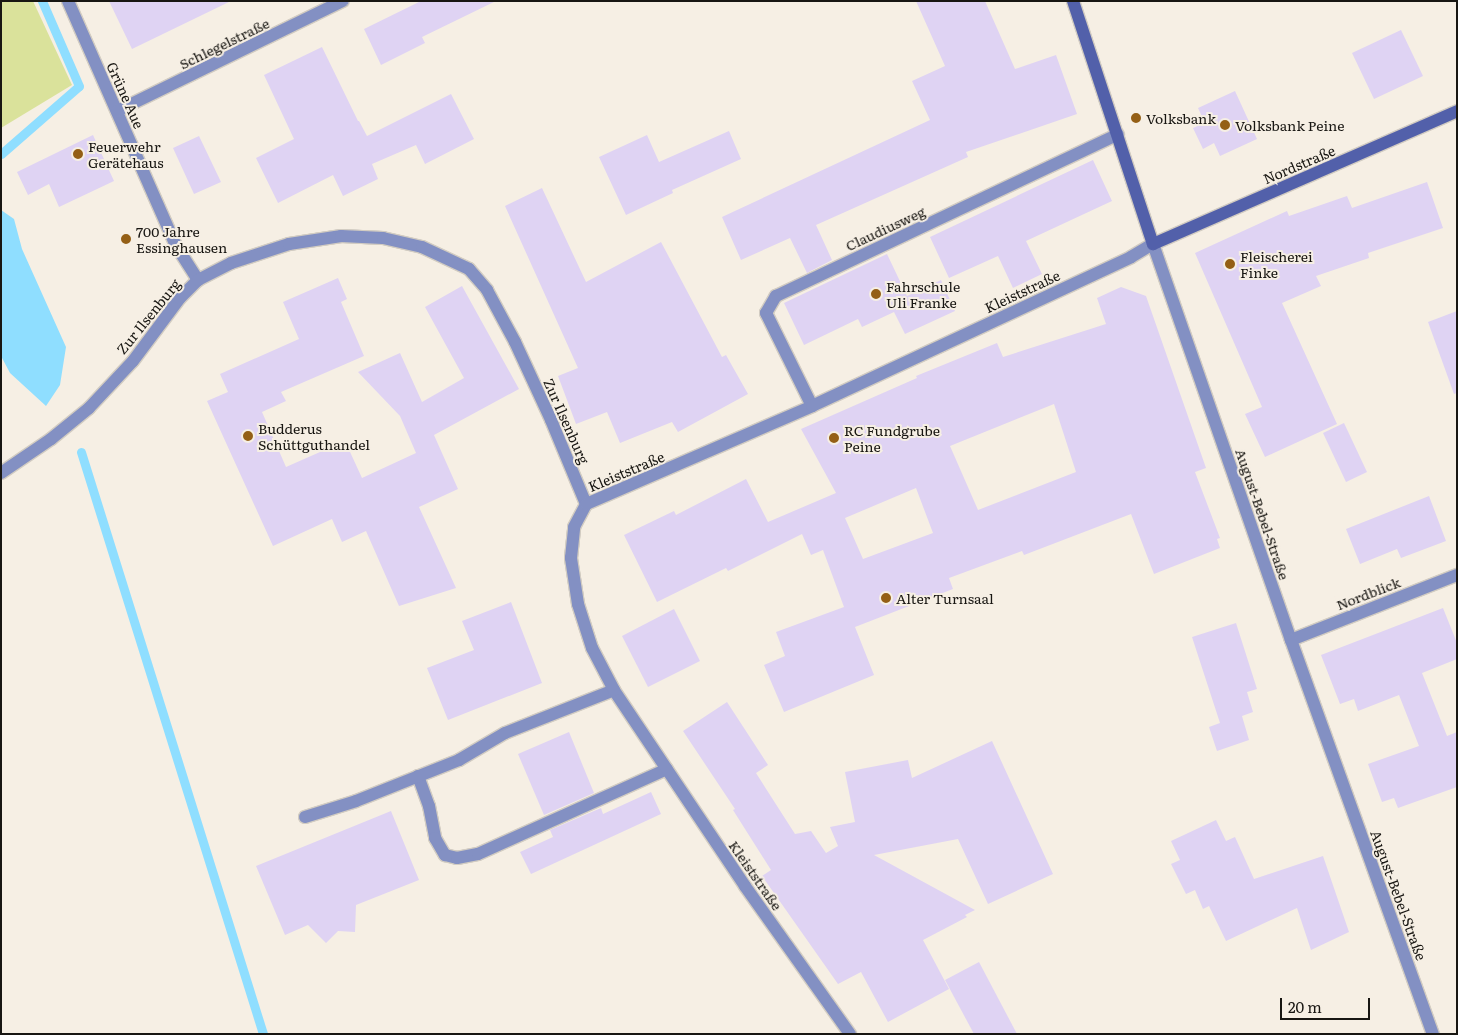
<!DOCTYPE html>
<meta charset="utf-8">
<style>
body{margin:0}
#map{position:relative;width:1458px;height:1035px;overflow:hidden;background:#f6efe4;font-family:Literata,serif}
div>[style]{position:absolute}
.green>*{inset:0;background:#dae29b}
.water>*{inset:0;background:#8fdeff}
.stream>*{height:9px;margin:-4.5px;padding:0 4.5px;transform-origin:4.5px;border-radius:4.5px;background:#8fdeff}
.building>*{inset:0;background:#dfd3f3}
.roads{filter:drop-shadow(1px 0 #d2ccc2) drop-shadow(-1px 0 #d2ccc2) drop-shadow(0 1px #d2ccc2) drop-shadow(0 -1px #d2ccc2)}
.lane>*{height:12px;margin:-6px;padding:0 6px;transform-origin:6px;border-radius:6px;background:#8390c3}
.street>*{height:12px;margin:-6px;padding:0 6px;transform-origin:6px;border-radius:6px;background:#8390c3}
.secondary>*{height:12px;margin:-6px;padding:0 6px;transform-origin:6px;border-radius:6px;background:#5260aa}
.dots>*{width:14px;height:14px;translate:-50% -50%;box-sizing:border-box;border:2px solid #f6efe4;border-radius:50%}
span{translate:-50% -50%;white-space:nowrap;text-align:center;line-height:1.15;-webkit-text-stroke:4px #f6efe4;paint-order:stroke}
.street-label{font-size:14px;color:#181612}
.poi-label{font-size:14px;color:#181612}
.left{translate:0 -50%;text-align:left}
.frame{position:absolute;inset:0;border:2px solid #181612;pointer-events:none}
.scale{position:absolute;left:1280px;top:998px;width:90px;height:22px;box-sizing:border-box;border:2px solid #181612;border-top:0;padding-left:6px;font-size:15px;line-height:18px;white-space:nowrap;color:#181612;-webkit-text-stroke:4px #f6efe4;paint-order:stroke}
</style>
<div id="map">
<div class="green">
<div style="clip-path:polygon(1px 1px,33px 1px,72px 85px,1px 128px)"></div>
</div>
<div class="water">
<div style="clip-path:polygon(1px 210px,14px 219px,22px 249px,66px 347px,60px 385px,46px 406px,10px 373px,1px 356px)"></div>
</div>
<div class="stream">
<div style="left:1px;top:154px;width:103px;rotate:-41.1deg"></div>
<div style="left:79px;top:86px;width:93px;rotate:-113.5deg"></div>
<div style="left:81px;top:452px;width:610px;rotate:72.63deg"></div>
</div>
<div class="building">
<div style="clip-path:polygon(109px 1px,231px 1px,132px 49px)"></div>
<div style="clip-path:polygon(421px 1px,496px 1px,422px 37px,425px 43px,381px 65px,364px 29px)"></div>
<div style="clip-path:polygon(916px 1px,985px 1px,1015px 69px,1056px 55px,1077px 114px,966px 152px,968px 157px,816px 225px,832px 260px,807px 273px,790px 238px,741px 260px,722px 217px,930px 120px,912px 81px,945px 66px)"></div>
<div style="clip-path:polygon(1401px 30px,1423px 76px,1374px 99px,1352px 53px)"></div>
<div style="clip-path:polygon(322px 47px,358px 121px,359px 121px,367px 136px,451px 94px,474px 139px,425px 164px,416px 145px,372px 164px,378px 179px,343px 196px,333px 175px,278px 203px,256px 158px,294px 139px,264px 75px)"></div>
<div style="clip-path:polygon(1235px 91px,1257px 139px,1220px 156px,1214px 143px,1203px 149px,1193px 128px,1205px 123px,1198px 108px)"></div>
<div style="clip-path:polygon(729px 131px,741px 159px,672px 190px,673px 193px,626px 215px,599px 157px,647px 135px,659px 162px)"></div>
<div style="clip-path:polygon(93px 135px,114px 181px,59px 207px,49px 184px,28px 195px,17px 172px)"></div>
<div style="clip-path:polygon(199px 136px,221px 182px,194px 194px,173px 148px)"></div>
<div style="clip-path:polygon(1093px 160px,1112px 201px,1026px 241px,1042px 274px,1013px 288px,998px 256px,949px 278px,930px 237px)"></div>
<div style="clip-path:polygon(1427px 182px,1443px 228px,1368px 253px,1369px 258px,1316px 276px,1321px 286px,1282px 303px,1337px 424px,1265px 457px,1245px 414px,1262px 407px,1195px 253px,1287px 211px,1289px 216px,1347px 196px,1352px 208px)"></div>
<div style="clip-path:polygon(542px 188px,586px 282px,661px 242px,722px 357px,726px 355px,748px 394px,678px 432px,672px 422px,620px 443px,607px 412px,576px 424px,558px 376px,578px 368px,505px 206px)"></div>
<div style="clip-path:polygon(887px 254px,907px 296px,941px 280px,955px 311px,905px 334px,894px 312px,862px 327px,858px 319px,804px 345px,784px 303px)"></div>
<div style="clip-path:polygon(338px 278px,347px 299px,341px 302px,364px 356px,281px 392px,286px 401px,262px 412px,286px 467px,345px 441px,362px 478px,416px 453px,400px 416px,358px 372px,400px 353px,422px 402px,464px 378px,425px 307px,462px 286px,519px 389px,434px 435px,458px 489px,419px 507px,456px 588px,399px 606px,366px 531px,342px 542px,332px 519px,273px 546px,207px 401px,228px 392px,220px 374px,299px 339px,283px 302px)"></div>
<div style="clip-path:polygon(evenodd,1121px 287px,1146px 296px,1206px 468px,1195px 472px,1220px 538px,1217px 539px,1220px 548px,1154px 574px,1131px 514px,1024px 555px,1022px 551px,949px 578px,953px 589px,855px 627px,874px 675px,784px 712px,764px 665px,785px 656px,776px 632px,844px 607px,823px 550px,811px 555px,802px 534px,728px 571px,726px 568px,657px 602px,624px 535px,674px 511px,676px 515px,746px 479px,768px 522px,836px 493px,801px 429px,917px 378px,916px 376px,997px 343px,1003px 357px,1106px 324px,1097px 298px,1121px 287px,1054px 404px,1076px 472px,978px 510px,950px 446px,1054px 404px,1121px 287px,916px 488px,933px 533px,863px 559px,845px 518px,916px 488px)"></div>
<div style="clip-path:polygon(1457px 311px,1457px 393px,1454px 394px,1428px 322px)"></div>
<div style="clip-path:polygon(1344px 423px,1367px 472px,1346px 482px,1323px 433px)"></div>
<div style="clip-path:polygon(1429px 496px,1446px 541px,1401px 558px,1397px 549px,1360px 564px,1346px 529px)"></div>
<div style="clip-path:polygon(511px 602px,542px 683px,448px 720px,427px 668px,474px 650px,462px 621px)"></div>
<div style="clip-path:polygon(1443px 608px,1457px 643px,1457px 659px,1422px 673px,1447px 736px,1457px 732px,1457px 787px,1398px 808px,1394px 798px,1382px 802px,1368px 764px,1419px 746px,1399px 695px,1358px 711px,1354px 699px,1340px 704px,1321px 655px)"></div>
<div style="clip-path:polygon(674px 609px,700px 661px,648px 687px,622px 636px)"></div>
<div style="clip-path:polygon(1236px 623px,1257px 689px,1247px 692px,1253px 712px,1242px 716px,1249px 740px,1217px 751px,1209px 727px,1220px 723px,1192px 637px)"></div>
<div style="clip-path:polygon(727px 702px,768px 765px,756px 773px,795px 834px,811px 831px,826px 853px,838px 846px,830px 827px,855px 822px,845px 772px,908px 760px,912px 778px,992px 741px,1053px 874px,988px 904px,958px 839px,874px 855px,975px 910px,965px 915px,967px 917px,923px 940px,949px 989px,888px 1022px,861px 972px,838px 984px,762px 876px,771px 870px,733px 810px,735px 809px,683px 731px)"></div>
<div style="clip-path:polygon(569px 732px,594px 793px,544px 815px,518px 754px)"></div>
<div style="clip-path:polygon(651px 792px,661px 814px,531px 874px,520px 852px,553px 837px,550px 830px,601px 808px,603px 814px)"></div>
<div style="clip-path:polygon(391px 811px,419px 880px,356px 905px,355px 932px,338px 931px,326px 943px,308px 925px,285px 935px,256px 866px)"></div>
<div style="clip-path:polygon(1216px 820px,1226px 841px,1235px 837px,1254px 879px,1323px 856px,1349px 932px,1311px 950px,1297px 908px,1226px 941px,1209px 906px,1203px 909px,1195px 890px,1186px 894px,1171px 864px,1180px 860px,1171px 841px)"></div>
<div style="clip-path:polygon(979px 962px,1017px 1034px,974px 1034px,945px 980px)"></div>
</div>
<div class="roads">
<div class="lane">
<div style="left:418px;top:776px;width:32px;rotate:70deg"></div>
<div style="left:429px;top:806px;width:33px;rotate:79deg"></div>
<div style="left:435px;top:838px;width:20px;rotate:60deg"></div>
<div style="left:445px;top:855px;width:12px;rotate:14deg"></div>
<div style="left:457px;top:858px;width:21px;rotate:-11deg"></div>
<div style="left:478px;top:854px;width:207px;rotate:-24.2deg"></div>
<div style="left:305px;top:817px;width:53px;rotate:-17.4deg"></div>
<div style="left:356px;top:801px;width:111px;rotate:-21.7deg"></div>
<div style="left:459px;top:760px;width:53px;rotate:-30.4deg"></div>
<div style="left:505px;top:733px;width:117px;rotate:-21.5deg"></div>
</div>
<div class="street">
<div style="left:68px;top:1px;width:266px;rotate:66.2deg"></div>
<div style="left:175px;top:244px;width:43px;rotate:57.4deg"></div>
<div style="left:117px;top:111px;width:251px;rotate:-26deg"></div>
<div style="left:812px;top:406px;width:104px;rotate:-116.3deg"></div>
<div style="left:766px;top:313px;width:20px;rotate:-60deg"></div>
<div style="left:776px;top:296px;width:378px;rotate:-25.3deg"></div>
<div style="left:1px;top:473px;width:60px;rotate:-34.2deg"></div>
<div style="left:51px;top:439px;width:49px;rotate:-39.2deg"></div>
<div style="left:89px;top:408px;width:64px;rotate:-46.9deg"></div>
<div style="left:133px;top:361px;width:79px;rotate:-53.3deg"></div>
<div style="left:180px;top:298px;width:25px;rotate:-45deg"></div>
<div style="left:198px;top:280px;width:37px;rotate:-27deg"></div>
<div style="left:231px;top:263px;width:61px;rotate:-18.1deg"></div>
<div style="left:289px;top:244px;width:53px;rotate:-8.7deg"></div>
<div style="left:341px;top:236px;width:42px;rotate:2.7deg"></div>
<div style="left:383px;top:238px;width:40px;rotate:13deg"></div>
<div style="left:422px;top:247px;width:52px;rotate:25.1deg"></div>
<div style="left:469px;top:269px;width:28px;rotate:49deg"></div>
<div style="left:487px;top:290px;width:59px;rotate:61.7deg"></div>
<div style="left:515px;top:342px;width:86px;rotate:65.2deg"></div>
<div style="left:551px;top:420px;width:91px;rotate:67.4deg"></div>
<div style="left:1291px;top:640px;width:178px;rotate:-21.4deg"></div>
<div style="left:850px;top:1034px;width:181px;rotate:-125.4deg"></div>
<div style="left:745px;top:886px;width:236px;rotate:-123.8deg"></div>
<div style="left:614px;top:690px;width:47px;rotate:-117.6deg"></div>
<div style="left:592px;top:648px;width:46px;rotate:-107.7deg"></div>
<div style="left:578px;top:604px;width:47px;rotate:-98.7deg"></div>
<div style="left:571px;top:558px;width:31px;rotate:-84deg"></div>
<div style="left:574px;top:527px;width:26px;rotate:-62deg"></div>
<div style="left:586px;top:504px;width:246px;rotate:-23.4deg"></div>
<div style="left:812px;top:406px;width:352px;rotate:-25deg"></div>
<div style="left:1131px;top:257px;width:26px;rotate:-31deg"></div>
<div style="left:1153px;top:244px;width:419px;rotate:70.8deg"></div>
<div style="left:1291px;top:640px;width:419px;rotate:70.2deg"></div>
</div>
<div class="secondary">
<div style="left:1073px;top:1px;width:256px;rotate:71.8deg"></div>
<div style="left:1153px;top:244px;width:332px;rotate:-23.6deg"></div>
</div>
</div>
<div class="dots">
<div style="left:1136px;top:118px;background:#945f15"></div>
<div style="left:1225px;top:125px;background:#945f15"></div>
<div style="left:78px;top:154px;background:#945f15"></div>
<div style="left:126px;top:239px;background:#945f15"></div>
<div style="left:1230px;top:264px;background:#945f15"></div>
<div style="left:876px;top:294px;background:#945f15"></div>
<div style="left:248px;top:436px;background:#945f15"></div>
<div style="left:834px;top:438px;background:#945f15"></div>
<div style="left:886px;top:598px;background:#945f15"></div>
</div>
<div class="street-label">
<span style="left:224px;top:43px;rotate:-26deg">Schlegelstraße</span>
<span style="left:126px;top:95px;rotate:66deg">Grüne Aue</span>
<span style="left:1299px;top:164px;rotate:-23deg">Nordstraße</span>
<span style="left:885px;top:228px;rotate:-25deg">Claudiusweg</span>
<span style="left:1022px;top:291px;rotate:-25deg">Kleiststraße</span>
<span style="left:148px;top:316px;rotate:-51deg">Zur Ilsenburg</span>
<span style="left:567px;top:421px;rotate:66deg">Zur Ilsenburg</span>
<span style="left:626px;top:471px;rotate:-23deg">Kleiststraße</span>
<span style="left:1263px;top:514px;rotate:71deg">August-Bebel-Straße</span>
<span style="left:1368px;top:593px;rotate:-21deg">Nordblick</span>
<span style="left:756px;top:875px;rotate:55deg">Kleiststraße</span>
<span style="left:1399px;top:895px;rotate:70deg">August-Bebel-Straße</span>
</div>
<div class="poi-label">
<span class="left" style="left:1146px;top:118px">Volksbank</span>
<span class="left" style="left:1235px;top:125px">Volksbank Peine</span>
<span class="left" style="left:88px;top:154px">Feuerwehr<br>Gerätehaus</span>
<span class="left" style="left:136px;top:239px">700 Jahre<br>Essinghausen</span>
<span class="left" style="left:1240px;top:264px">Fleischerei<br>Finke</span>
<span class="left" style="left:886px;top:294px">Fahrschule<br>Uli Franke</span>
<span class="left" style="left:258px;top:436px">Budderus<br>Schüttguthandel</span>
<span class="left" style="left:844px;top:438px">RC Fundgrube<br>Peine</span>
<span class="left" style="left:896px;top:598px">Alter Turnsaal</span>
</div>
<div class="frame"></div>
<div class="scale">20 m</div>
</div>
